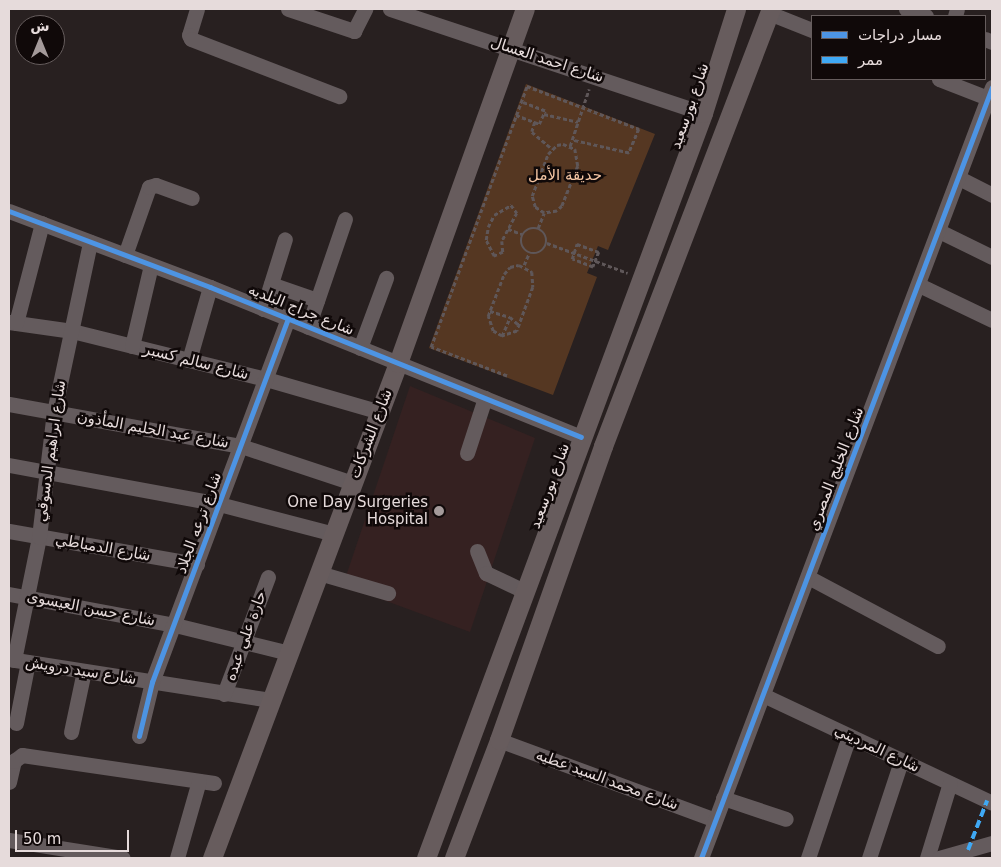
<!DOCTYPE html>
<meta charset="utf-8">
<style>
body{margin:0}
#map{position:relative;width:1001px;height:867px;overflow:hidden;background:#282020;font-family:"DejaVu Sans","Noto Naskh Arabic",sans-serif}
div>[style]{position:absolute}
.built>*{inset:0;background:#352121}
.green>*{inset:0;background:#553722}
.path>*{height:2.5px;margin-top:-1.25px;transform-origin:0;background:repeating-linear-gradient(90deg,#5f5759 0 4px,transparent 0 6.5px)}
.path>.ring{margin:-1.25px;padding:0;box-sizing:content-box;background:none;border:2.5px solid #5f5759;border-radius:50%}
.minor>*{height:15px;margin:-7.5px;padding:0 7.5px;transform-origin:7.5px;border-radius:7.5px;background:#645b5d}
.major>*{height:19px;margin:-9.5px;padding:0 9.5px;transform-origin:9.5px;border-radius:9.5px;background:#675c5d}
.quiet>*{height:4px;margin-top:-2px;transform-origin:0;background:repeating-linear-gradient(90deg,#3fa9f5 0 8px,transparent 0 12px)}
.cycleway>*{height:5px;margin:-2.5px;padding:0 2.5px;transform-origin:2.5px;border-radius:2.5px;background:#4d94e3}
.dots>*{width:14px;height:14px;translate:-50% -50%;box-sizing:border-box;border:2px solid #100909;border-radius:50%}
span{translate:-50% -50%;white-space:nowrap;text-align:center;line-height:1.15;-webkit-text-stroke:5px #100909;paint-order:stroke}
.street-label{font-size:15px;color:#e6dbdb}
.park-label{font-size:15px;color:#f5c6a4}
.poi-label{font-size:15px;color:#e6dbdb}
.right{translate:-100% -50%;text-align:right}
.frame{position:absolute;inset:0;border:10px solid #e6dbdb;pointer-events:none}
.legend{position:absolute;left:811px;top:15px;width:175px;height:65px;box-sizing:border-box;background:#100909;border:1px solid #665d5d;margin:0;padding:6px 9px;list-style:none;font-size:15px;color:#e6dbdb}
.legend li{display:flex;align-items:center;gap:10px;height:25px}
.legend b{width:25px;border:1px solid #665d5d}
.north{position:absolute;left:15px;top:15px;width:50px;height:50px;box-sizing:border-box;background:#100909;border:1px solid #665d5d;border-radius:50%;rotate:0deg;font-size:14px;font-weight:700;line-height:20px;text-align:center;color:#e6dbdb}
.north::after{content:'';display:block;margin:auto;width:18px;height:22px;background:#a49a9a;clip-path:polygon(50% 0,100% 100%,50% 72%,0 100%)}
.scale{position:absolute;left:15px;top:830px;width:114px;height:22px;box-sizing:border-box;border:2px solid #e6dbdb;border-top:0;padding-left:6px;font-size:15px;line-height:18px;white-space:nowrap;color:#e6dbdb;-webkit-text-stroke:4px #100909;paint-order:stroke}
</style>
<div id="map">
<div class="built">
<div style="clip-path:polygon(410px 386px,535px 438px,470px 632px,343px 585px)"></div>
</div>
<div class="green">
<div style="clip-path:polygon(526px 84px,655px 134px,608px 250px,598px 246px,587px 273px,597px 277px,553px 395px,429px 348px)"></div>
</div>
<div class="path">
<div style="left:544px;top:114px;width:35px;rotate:13deg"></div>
<div style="left:516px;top:115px;width:25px;rotate:21deg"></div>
<div style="left:539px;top:124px;width:14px;rotate:-65deg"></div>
<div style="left:545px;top:111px;width:26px;rotate:-159deg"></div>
<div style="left:535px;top:122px;width:10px;rotate:107deg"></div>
<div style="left:532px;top:132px;width:26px;rotate:40deg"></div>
<div style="left:563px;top:144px;width:13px;rotate:23deg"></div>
<div style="left:575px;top:149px;width:17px;rotate:80deg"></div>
<div style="left:578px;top:166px;width:43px;rotate:111.8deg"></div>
<div style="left:562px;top:206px;width:7px;rotate:135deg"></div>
<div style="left:557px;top:211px;width:13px;rotate:171deg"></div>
<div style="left:544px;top:213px;width:11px;rotate:-146deg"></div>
<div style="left:535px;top:207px;width:11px;rotate:-105deg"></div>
<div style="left:532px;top:196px;width:45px;rotate:-69.1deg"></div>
<div style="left:548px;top:154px;width:13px;rotate:-45deg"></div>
<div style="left:557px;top:145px;width:6px;rotate:-9deg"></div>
<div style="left:570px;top:146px;width:60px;rotate:-71.6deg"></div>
<div style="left:511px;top:205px;width:10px;rotate:53deg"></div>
<div style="left:517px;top:213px;width:32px;rotate:118deg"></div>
<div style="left:502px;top:241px;width:11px;rotate:85deg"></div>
<div style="left:503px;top:252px;width:10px;rotate:156deg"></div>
<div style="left:494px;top:256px;width:18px;rotate:-117deg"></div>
<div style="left:486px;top:240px;width:13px;rotate:-81deg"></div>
<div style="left:488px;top:227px;width:13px;rotate:-63deg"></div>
<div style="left:494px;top:215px;width:20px;rotate:-30deg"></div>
<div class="ring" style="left:521px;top:228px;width:23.5px;height:23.5px"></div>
<div style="left:538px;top:228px;width:16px;rotate:-68deg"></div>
<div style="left:508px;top:229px;width:15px;rotate:20deg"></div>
<div style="left:547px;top:243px;width:86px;rotate:20.3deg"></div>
<div style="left:577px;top:244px;width:23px;rotate:20deg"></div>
<div style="left:599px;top:252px;width:16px;rotate:112deg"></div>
<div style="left:593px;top:267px;width:22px;rotate:-159deg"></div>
<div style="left:572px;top:259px;width:16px;rotate:-72deg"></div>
<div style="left:519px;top:265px;width:15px;rotate:28deg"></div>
<div style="left:532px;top:272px;width:15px;rotate:86deg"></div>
<div style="left:533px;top:287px;width:47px;rotate:110deg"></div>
<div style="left:517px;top:331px;width:16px;rotate:162deg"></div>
<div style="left:502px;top:336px;width:10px;rotate:-151deg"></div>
<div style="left:493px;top:331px;width:16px;rotate:-108deg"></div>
<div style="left:488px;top:316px;width:45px;rotate:-69.1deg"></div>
<div style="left:504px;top:274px;width:9px;rotate:-49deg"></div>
<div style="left:510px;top:267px;width:9px;rotate:-13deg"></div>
<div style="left:524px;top:265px;width:13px;rotate:-67deg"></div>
<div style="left:490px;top:311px;width:21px;rotate:17deg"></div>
<div style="left:510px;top:317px;width:13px;rotate:42deg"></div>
<div style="left:502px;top:336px;width:21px;rotate:-67deg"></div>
<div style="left:507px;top:376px;width:81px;rotate:-159.1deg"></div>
<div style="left:431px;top:347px;width:278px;rotate:-69.8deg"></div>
<div style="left:527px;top:86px;width:120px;rotate:21deg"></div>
<div style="left:639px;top:129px;width:26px;rotate:113deg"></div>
<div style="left:629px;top:153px;width:58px;rotate:-167.2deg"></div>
</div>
<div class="minor">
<div style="left:197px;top:9px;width:27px;rotate:107deg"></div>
<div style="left:189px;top:35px;width:4px;rotate:63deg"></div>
<div style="left:191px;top:39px;width:159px;rotate:21.1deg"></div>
<div style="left:288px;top:9px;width:70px;rotate:18.4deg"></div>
<div style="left:354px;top:31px;width:25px;rotate:-63deg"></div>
<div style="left:390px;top:9px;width:330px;rotate:18.4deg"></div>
<div style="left:906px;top:9px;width:21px;rotate:19deg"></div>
<div style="left:769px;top:13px;width:46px;rotate:21.6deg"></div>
<div style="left:955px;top:16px;width:7px;rotate:-74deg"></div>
<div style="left:985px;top:39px;width:8px;rotate:23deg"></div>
<div style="left:939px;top:79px;width:53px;rotate:21.2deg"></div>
<div style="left:959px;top:178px;width:37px;rotate:27deg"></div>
<div style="left:9px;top:211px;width:215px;rotate:20.7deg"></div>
<div style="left:210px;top:287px;width:400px;rotate:22deg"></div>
<div style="left:939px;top:231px;width:59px;rotate:26.1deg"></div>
<div style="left:125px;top:255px;width:72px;rotate:-70.6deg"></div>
<div style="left:149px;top:187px;width:7px;rotate:-16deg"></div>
<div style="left:156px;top:185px;width:38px;rotate:20deg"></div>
<div style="left:271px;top:284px;width:49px;rotate:19.2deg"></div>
<div style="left:919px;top:285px;width:81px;rotate:25.6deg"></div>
<div style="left:263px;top:309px;width:73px;rotate:-72.6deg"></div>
<div style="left:9px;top:322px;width:64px;rotate:8.1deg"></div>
<div style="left:72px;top:331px;width:200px;rotate:13.9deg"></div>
<div style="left:266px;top:379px;width:119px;rotate:16.1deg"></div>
<div style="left:16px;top:323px;width:103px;rotate:-75.4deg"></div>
<div style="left:308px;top:327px;width:114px;rotate:-71.1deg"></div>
<div style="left:132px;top:346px;width:83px;rotate:-76.8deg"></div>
<div style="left:360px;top:348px;width:75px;rotate:-69.6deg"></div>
<div style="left:189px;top:360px;width:76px;rotate:-74deg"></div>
<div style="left:9px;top:404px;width:236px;rotate:10.3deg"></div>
<div style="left:241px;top:446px;width:118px;rotate:18.3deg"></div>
<div style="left:467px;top:453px;width:58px;rotate:-71.9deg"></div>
<div style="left:9px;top:465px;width:214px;rotate:10.5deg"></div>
<div style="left:219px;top:504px;width:119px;rotate:14.6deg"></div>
<div style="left:9px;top:531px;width:191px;rotate:10deg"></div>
<div style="left:477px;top:551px;width:24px;rotate:68deg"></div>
<div style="left:486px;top:573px;width:42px;rotate:25.3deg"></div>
<div style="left:319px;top:573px;width:72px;rotate:16.2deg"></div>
<div style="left:808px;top:577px;width:147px;rotate:28deg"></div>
<div style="left:9px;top:594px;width:169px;rotate:10.6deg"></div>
<div style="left:175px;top:625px;width:117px;rotate:13.8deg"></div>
<div style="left:9px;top:659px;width:265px;rotate:8.9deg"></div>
<div style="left:14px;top:660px;width:126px;rotate:-78.5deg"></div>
<div style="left:39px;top:537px;width:126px;rotate:-83.2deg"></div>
<div style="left:54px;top:412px;width:174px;rotate:-78deg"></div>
<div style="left:224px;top:694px;width:125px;rotate:-69.4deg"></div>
<div style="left:763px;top:695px;width:253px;rotate:25.2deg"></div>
<div style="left:16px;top:723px;width:62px;rotate:-78.9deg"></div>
<div style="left:71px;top:732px;width:62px;rotate:-78deg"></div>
<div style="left:139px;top:736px;width:56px;rotate:-76.5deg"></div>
<div style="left:152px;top:682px;width:388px;rotate:-69.5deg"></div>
<div style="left:499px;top:740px;width:230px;rotate:20.3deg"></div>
<div style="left:9px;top:782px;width:22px;rotate:-77deg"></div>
<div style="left:14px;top:761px;width:10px;rotate:-37deg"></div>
<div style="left:22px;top:755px;width:194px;rotate:8.3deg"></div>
<div style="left:723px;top:798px;width:66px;rotate:18.4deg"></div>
<div style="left:9px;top:840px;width:115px;rotate:9deg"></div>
<div style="left:177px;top:858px;width:80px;rotate:-74.1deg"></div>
<div style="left:701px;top:858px;width:824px;rotate:-69.32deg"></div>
<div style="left:808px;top:858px;width:129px;rotate:-71.4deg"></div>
<div style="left:869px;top:858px;width:102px;rotate:-71.7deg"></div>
<div style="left:927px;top:858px;width:78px;rotate:-73deg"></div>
<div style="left:939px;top:858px;width:55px;rotate:-15.8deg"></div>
</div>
<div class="major">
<div style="left:212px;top:858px;width:529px;rotate:-69.41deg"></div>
<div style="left:398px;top:363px;width:376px;rotate:-70.3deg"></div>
<div style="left:426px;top:858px;width:795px;rotate:-69.6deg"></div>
<div style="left:703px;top:113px;width:109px;rotate:-72.4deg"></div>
<div style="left:454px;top:858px;width:126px;rotate:-69.1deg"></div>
<div style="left:499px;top:740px;width:312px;rotate:-70.5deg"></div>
<div style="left:603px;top:446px;width:468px;rotate:-69deg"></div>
</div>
<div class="quiet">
<div style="left:968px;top:850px;width:53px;rotate:-68.8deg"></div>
</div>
<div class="cycleway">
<div style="left:9px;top:211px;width:215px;rotate:20.7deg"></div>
<div style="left:210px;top:287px;width:400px;rotate:22deg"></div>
<div style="left:139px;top:736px;width:56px;rotate:-76.5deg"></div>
<div style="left:152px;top:682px;width:388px;rotate:-69.5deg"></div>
<div style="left:701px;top:858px;width:824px;rotate:-69.32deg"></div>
</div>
<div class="dots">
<div style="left:439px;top:511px;background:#a49a9a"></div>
</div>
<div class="street-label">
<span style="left:547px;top:60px;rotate:18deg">شارع احمد العسال</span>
<span style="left:690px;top:106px;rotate:-71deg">شارع بورسعيد</span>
<span style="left:301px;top:310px;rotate:22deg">شارع جراج البلديه</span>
<span style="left:196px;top:362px;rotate:14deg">شارع سالم كسبر</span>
<span style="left:153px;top:430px;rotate:10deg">شارع عبد الحليم المأذون</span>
<span style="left:371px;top:434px;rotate:-69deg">شارع الشركات</span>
<span style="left:51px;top:451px;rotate:-82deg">شارع ابراهيم الدسوقي</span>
<span style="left:836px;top:469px;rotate:-69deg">شارع الخليج المصري</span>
<span style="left:550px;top:486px;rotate:-70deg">شارع بورسعيد</span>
<span style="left:199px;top:523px;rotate:-70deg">شارع ترعه الجلاد</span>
<span style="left:103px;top:548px;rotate:10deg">شارع الدمياطي</span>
<span style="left:91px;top:609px;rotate:11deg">شارع حسن العيسوى</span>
<span style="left:246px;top:636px;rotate:-70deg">حارة علي عبده</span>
<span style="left:81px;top:671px;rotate:9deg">شارع سيد درويش</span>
<span style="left:877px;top:749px;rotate:25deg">شارع المرديني</span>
<span style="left:607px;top:780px;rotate:20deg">شارع محمد السيد عطيه</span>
</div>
<div class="park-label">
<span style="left:565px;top:176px">حديقة الأمل</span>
</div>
<div class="poi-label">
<span class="right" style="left:428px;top:511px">One Day Surgeries<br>Hospital</span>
</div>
<div class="frame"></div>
<ul class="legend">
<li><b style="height:6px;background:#4d94e3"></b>مسار دراجات</li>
<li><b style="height:6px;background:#3fa9f5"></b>ممر</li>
</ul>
<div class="north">ش</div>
<div class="scale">50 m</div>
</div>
